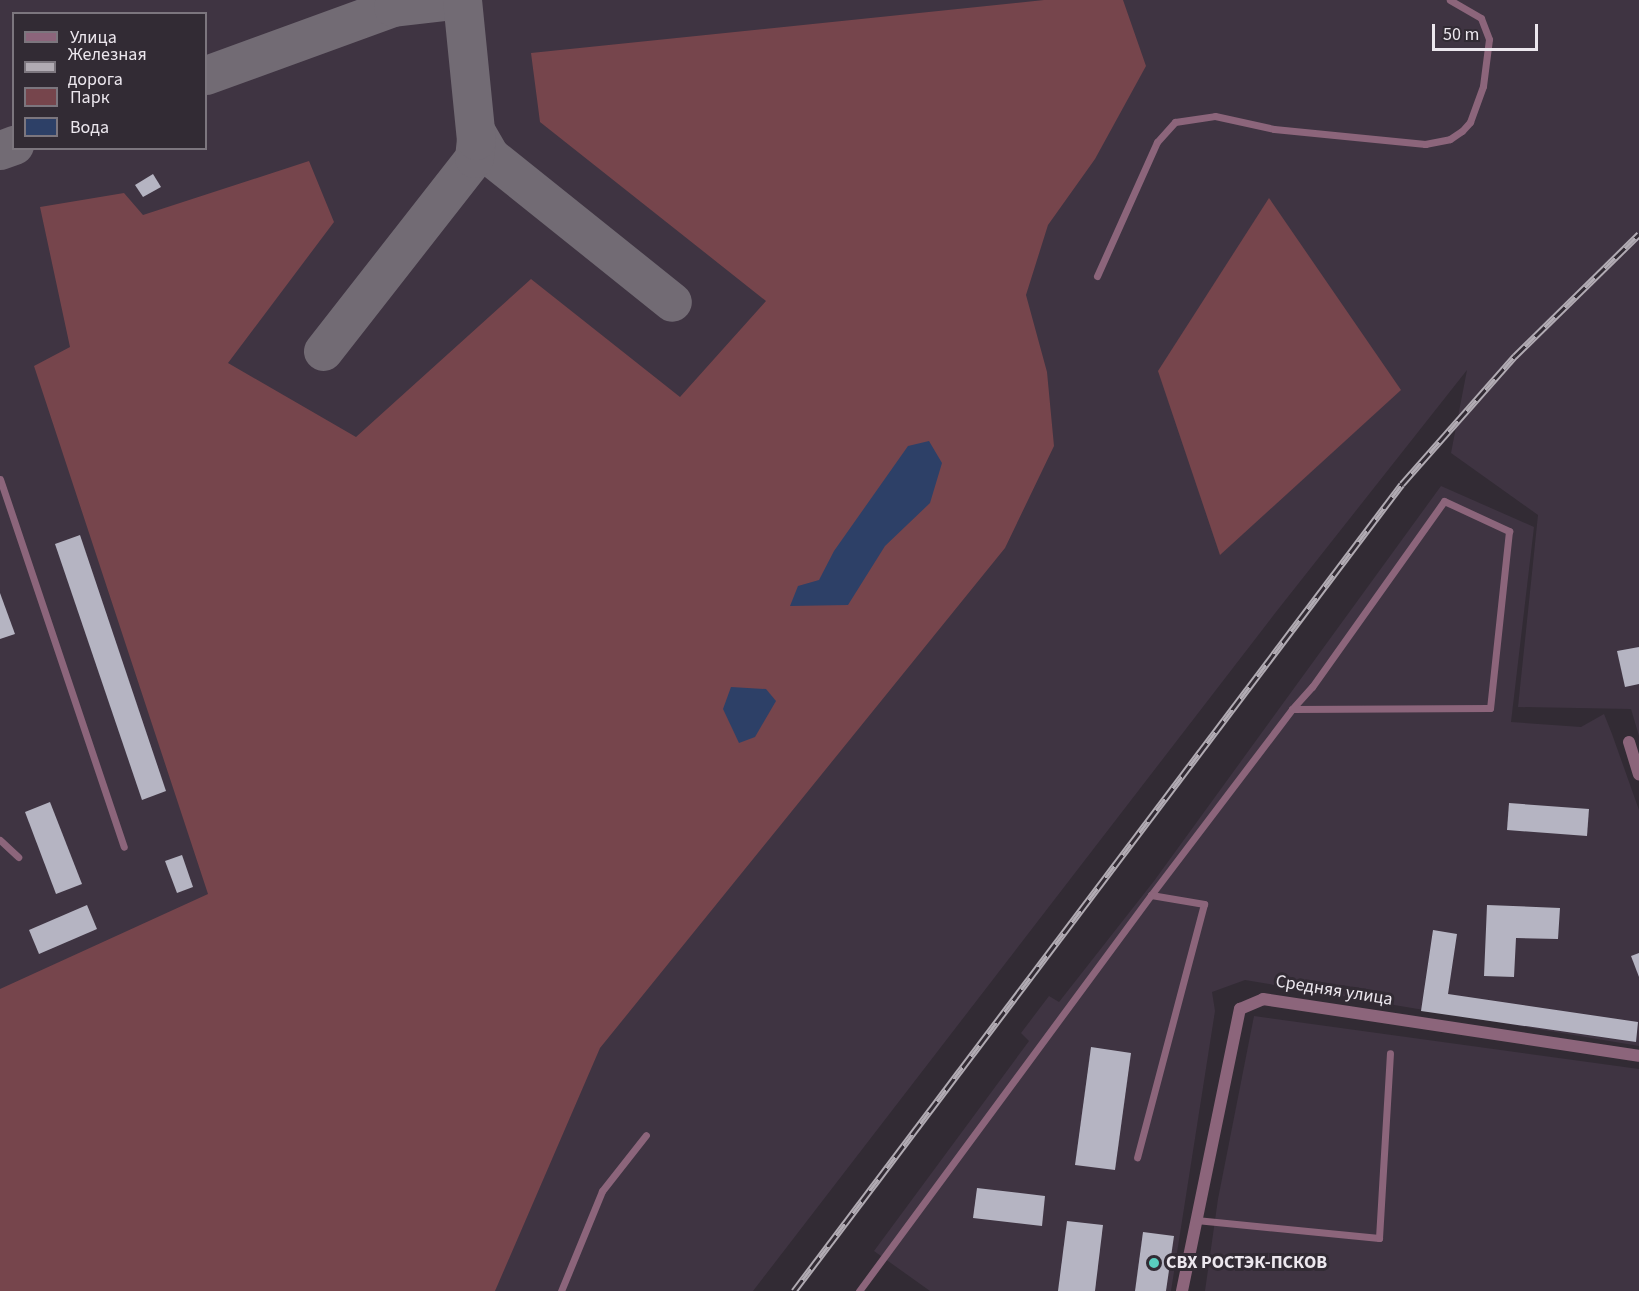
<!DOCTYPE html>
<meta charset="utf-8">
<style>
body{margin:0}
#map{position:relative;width:1639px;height:1291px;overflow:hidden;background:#322b34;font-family:"Source Sans 3",sans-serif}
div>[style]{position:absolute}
.built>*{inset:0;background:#3f3442}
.green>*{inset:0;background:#76454c}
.water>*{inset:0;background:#2d4067}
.taxiway>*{height:39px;margin:-19.5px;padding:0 19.5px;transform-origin:19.5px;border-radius:19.5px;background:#726b74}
.building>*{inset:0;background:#b5b4c2}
.lane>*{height:7px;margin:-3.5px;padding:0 3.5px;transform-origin:3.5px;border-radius:3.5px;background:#8c657b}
.street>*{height:12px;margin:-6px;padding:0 6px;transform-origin:6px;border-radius:6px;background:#8c657b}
.rail>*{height:7px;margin-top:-3.5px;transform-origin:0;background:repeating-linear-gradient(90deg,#322b34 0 14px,#b1abb3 0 28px);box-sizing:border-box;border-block:2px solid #b1abb3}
.dots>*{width:16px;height:16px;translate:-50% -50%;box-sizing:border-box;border:3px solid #322b34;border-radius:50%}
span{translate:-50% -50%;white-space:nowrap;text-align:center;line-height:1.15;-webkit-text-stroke:6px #322b34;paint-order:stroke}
.street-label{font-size:18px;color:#ece7ee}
.poi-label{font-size:18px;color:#ece7ee;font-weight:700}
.left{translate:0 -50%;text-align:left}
.legend{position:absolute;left:12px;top:12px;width:195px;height:138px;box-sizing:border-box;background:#322b34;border:2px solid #7c767e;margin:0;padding:8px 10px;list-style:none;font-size:18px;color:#ece7ee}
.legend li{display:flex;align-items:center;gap:12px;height:30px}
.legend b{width:30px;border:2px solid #7c767e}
.scale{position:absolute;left:1432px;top:24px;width:106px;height:27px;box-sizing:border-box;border:3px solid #ece7ee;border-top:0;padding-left:8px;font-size:18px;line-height:21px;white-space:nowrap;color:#ece7ee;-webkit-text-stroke:4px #322b34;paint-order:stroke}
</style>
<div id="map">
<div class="built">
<div style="clip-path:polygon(evenodd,0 0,1639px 0,1639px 736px,1631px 709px,1518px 707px,1538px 515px,1451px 453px,1467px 370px,1276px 612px,753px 1291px,0 1291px,0 0,14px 14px,206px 14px,206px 148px,14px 148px,14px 14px)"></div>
<div style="clip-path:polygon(1441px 486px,1534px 527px,1511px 722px,1581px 727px,1604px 714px,1612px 734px,1639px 810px,1639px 1046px,1245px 980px,1212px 992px,1215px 1011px,1171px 1291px,930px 1291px,874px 1251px,1029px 1041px,1021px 1033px,1049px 996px,1059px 1002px,1154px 881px)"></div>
<div style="clip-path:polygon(1254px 1016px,1639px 1069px,1639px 1291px,1205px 1291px,1218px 1199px)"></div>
</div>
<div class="green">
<div style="clip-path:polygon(1044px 0,1123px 0,1146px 66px,1095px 159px,1048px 225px,1026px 295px,1047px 372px,1054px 446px,1005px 548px,600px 1048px,495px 1291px,0 1291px,0 989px,208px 894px,34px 366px,70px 347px,40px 207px,124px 193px,143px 215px,309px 161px,334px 222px,228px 363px,356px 437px,531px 279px,680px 397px,766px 301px,540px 122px,531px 53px)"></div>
<div style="clip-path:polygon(1269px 198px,1401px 390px,1220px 555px,1158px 371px)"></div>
</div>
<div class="water">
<div style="clip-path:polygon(929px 441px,942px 463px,930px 503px,885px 546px,848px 605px,790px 606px,798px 586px,819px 580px,834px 551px,908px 446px)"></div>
<div style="clip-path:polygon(731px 687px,766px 689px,776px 701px,755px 737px,739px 743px,723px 709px)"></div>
</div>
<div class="taxiway">
<div style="left:206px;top:75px;width:199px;rotate:-20deg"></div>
<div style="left:393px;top:7px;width:59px;rotate:-6.8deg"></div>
<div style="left:476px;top:132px;width:28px;rotate:60deg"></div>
<div style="left:490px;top:156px;width:233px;rotate:38.7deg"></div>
<div style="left:0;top:150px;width:15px;rotate:-20deg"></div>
<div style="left:323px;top:351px;width:245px;rotate:-52deg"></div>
<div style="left:474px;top:158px;width:18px;rotate:-84deg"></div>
<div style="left:476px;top:140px;width:141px;rotate:-95.7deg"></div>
</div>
<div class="building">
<div style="clip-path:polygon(153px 174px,161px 187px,143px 197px,135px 185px)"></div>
<div style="clip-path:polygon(80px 535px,166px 791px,142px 800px,55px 544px)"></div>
<div style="clip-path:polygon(0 593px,15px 634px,0 639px)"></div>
<div style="clip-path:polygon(1639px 647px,1639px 684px,1625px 687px,1617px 651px)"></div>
<div style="clip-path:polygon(50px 802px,82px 884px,56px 894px,25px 812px)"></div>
<div style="clip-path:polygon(1509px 803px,1589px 809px,1587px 836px,1507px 830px)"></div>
<div style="clip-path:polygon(182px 855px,193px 887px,177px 893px,165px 861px)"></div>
<div style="clip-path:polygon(87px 905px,97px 929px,39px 954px,29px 930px)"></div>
<div style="clip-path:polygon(1487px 905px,1560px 908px,1558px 939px,1516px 938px,1514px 977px,1484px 976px)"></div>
<div style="clip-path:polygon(1433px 930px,1457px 934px,1448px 994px,1638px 1022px,1636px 1042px,1421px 1011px)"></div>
<div style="clip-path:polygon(1639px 953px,1639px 977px,1631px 956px)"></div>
<div style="clip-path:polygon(1091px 1047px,1131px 1053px,1115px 1170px,1075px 1165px)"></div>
<div style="clip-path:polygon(977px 1188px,1045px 1196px,1042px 1226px,973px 1218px)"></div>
<div style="clip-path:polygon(1067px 1221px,1103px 1225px,1095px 1291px,1058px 1291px)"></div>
<div style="clip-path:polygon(1143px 1232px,1174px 1236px,1166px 1291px,1135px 1291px)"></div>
</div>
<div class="lane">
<div style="left:1097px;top:276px;width:147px;rotate:-65.9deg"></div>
<div style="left:1157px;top:142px;width:27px;rotate:-48deg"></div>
<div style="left:1175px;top:122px;width:40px;rotate:-8.5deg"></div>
<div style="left:1215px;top:116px;width:60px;rotate:12.4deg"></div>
<div style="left:1274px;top:129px;width:152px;rotate:5.7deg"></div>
<div style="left:1425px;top:144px;width:25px;rotate:-11deg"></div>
<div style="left:1450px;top:139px;width:14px;rotate:-34deg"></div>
<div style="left:1462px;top:131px;width:12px;rotate:-48deg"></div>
<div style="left:1470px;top:122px;width:38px;rotate:-70deg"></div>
<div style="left:1483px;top:86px;width:47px;rotate:-82.7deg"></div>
<div style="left:1489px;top:39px;width:22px;rotate:-111deg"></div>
<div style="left:1481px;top:18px;width:36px;rotate:-150deg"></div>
<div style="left:0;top:479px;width:388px;rotate:71.4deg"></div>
<div style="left:0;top:840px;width:25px;rotate:43deg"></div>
<div style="left:1151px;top:895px;width:233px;rotate:-52.8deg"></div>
<div style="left:1292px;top:709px;width:30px;rotate:-48deg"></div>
<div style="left:1312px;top:687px;width:228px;rotate:-54.6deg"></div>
<div style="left:1444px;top:501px;width:72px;rotate:24.8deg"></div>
<div style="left:1509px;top:531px;width:178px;rotate:96.1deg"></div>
<div style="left:1490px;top:708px;width:198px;rotate:179.7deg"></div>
<div style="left:1196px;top:1220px;width:184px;rotate:5.6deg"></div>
<div style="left:1379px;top:1238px;width:185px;rotate:-86.6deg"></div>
<div style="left:561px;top:1291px;width:108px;rotate:-67.7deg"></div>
<div style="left:602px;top:1191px;width:71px;rotate:-51.8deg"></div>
<div style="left:859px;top:1291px;width:492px;rotate:-53.6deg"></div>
<div style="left:1151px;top:895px;width:54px;rotate:9.6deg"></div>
<div style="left:1204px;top:904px;width:262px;rotate:104.8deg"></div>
</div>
<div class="street">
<div style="left:1629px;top:742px;width:34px;rotate:73deg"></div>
<div style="left:1182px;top:1291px;width:288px;rotate:-78.4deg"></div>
<div style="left:1240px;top:1009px;width:25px;rotate:-23deg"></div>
<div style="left:1263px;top:999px;width:380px;rotate:8.6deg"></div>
</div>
<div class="rail">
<div style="left:794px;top:1291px;width:1010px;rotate:-53.01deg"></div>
<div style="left:1402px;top:484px;width:171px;rotate:-48.6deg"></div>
<div style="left:1515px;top:356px;width:174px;rotate:-44.5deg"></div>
</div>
<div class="dots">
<div style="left:1154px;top:1263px;background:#59cebf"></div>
</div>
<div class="street-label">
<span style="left:1334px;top:991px;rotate:9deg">Средняя улица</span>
</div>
<div class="poi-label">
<span class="left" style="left:1166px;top:1263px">СВХ РОСТЭК-ПСКОВ</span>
</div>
<ul class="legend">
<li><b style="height:8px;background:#8c657b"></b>Улица</li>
<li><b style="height:8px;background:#b1abb3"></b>Железная дорога</li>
<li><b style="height:16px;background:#76454c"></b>Парк</li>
<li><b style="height:16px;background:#2d4067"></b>Вода</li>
</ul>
<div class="scale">50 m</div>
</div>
